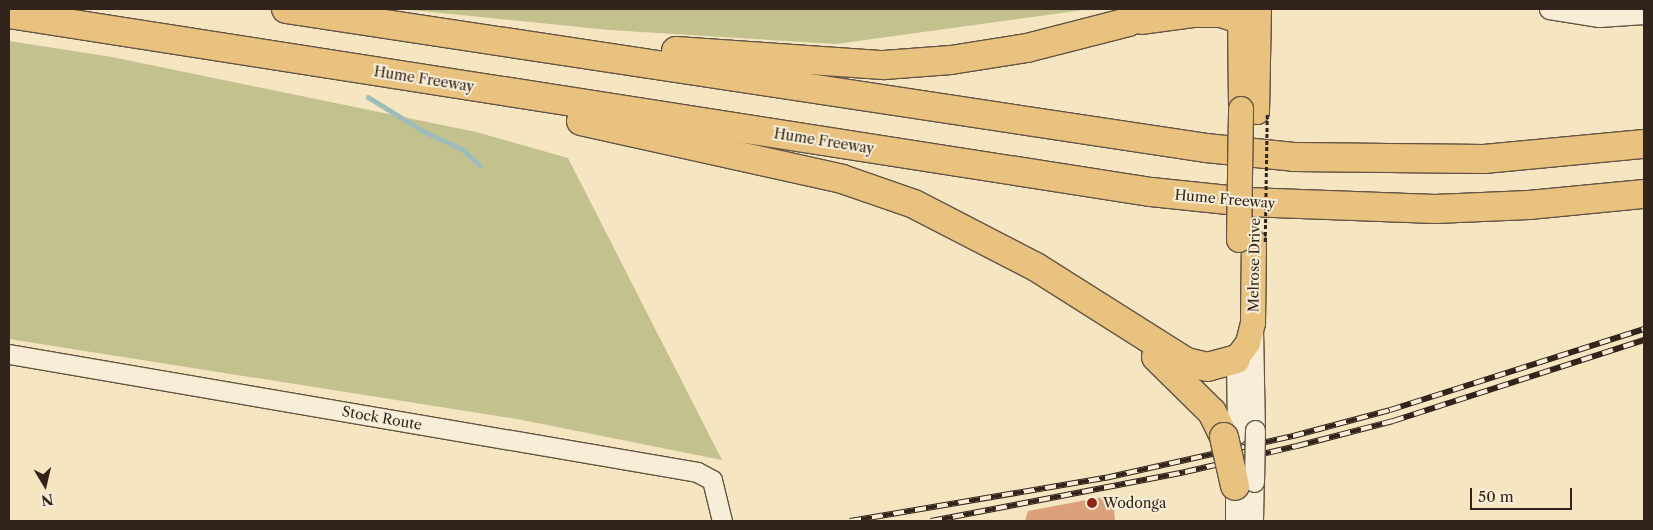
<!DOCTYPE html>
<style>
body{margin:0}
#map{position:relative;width:1653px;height:530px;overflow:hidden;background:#f5e5c1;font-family:"Libre Caslon Text",serif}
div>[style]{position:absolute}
.green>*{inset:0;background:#c3c28e}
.stream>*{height:4.5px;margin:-2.25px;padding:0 2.25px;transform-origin:2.25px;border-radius:2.25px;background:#9ebdba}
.building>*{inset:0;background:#dba17b}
.roads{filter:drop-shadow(1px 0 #635444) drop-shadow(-1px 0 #635444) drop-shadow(0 1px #635444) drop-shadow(0 -1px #635444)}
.minor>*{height:19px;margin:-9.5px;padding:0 9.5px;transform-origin:9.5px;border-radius:9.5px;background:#f8eed7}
.major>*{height:24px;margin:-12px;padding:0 12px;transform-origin:12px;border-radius:12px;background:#eac280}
.highway>*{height:28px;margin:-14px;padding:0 14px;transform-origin:14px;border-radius:14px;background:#eac280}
.rail>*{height:5.5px;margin-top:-2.75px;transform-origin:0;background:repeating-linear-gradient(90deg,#f8eed7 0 11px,#32241a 0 22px);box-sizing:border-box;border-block:1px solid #32241a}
.path-bridge>*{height:2.5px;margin-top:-1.25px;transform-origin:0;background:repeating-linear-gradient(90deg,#32241a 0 4px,transparent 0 6.5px)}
.bridges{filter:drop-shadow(1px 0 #635444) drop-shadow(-1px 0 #635444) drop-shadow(0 1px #635444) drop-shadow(0 -1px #635444)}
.minor-bridge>*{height:19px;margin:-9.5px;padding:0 9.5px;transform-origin:9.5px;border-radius:9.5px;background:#f8eed7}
.major-bridge>*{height:24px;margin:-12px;padding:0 12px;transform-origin:12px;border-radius:12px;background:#eac280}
.highway-bridge>*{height:28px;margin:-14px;padding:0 14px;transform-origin:14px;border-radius:14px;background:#eac280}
.dots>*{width:14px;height:14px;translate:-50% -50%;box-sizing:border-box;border:2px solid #f8eed7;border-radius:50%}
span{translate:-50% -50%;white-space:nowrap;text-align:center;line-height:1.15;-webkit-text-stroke:4px #f8eed7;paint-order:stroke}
.street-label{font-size:14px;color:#32241a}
.poi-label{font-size:14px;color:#32241a}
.left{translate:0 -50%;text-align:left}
.frame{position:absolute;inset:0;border:10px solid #32241a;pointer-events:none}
.north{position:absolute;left:20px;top:460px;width:50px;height:50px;-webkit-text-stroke:4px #f8eed7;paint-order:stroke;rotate:171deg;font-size:14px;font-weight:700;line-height:20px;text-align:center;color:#32241a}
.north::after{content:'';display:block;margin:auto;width:18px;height:22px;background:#32241a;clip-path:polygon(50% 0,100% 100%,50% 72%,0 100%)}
.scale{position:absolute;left:1470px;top:488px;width:102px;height:22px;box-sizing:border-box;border:2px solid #32241a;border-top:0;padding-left:6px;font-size:15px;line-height:18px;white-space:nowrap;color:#32241a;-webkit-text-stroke:4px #f8eed7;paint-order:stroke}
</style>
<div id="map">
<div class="green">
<div style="clip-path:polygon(402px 9px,1091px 9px,836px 44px,609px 30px)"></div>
<div style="clip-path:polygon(9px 41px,112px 57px,476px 132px,568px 158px,722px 460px,517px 419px,9px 339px)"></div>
</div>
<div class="stream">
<div style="left:368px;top:97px;width:65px;rotate:31.7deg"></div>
<div style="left:423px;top:131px;width:43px;rotate:24.8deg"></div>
<div style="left:462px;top:149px;width:24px;rotate:42deg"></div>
</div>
<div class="building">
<div style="clip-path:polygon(1113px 495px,1115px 521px,1025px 521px,1028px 511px)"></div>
</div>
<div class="roads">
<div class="minor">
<div style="left:1549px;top:9px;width:51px;rotate:9.1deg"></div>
<div style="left:1599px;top:17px;width:45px;rotate:-3.8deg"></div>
<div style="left:1253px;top:329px;width:101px;rotate:88.9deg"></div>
<div style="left:9px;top:354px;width:698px;rotate:9.73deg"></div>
<div style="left:697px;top:472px;width:17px;rotate:28deg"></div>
<div style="left:712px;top:480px;width:42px;rotate:76.3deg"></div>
<div style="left:1236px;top:359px;width:75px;rotate:89.2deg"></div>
<div style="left:1235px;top:521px;width:35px;rotate:-90deg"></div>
<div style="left:1253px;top:521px;width:39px;rotate:-89deg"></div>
</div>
<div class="major">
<div style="left:1240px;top:9px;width:100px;rotate:89.4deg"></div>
<div style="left:1257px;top:112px;width:103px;rotate:-88.9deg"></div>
<div style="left:1236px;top:359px;width:20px;rotate:-53deg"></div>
<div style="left:1248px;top:343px;width:21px;rotate:-76deg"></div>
<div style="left:1253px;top:323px;width:81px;rotate:-89.3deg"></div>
</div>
<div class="highway">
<div style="left:286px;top:9px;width:930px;rotate:8.59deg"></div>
<div style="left:1206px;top:148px;width:88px;rotate:5.8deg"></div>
<div style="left:1294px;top:157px;width:190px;rotate:0.6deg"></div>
<div style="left:1484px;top:159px;width:161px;rotate:-5.4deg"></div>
<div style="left:9px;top:14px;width:1156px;rotate:8.86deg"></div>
<div style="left:1151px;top:192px;width:97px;rotate:5.9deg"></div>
<div style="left:1247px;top:202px;width:188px;rotate:2.1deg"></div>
<div style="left:1435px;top:209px;width:94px;rotate:-2.4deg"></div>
<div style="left:1529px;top:205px;width:116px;rotate:-5.5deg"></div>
<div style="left:1142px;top:20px;width:51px;rotate:-7.8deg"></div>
<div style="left:1193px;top:13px;width:28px"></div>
<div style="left:1221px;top:13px;width:20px;rotate:18deg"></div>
<div style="left:676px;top:51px;width:208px;rotate:3.9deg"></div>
<div style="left:884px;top:65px;width:67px;rotate:-4.3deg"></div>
<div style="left:951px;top:60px;width:77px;rotate:-9deg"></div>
<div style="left:1027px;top:48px;width:104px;rotate:-14.4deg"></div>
<div style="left:1128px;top:22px;width:35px;rotate:-22deg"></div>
<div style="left:581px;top:121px;width:267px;rotate:12.5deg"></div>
<div style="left:842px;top:179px;width:76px;rotate:19.1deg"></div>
<div style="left:914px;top:204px;width:137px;rotate:27.3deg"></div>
<div style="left:1036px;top:267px;width:178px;rotate:32.3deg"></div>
<div style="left:1186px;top:362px;width:22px;rotate:13deg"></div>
<div style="left:1207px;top:367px;width:30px;rotate:-15deg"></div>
<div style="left:1156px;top:357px;width:78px;rotate:44.5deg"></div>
<div style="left:1212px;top:412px;width:28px;rotate:64deg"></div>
</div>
</div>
<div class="rail">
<div style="left:850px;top:521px;width:259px;rotate:-9.6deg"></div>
<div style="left:1105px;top:478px;width:193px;rotate:-12.6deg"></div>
<div style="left:1293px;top:436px;width:100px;rotate:-15deg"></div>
<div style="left:1390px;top:410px;width:267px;rotate:-17.7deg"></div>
<div style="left:931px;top:521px;width:259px;rotate:-10.9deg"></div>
<div style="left:1185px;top:472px;width:115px;rotate:-13.1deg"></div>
<div style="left:1297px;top:446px;width:99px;rotate:-14.6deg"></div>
<div style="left:1393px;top:421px;width:264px;rotate:-17.9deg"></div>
</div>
<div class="path-bridge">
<div style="left:1265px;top:242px;width:129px;rotate:-89.1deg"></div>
</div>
<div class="bridges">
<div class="minor-bridge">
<div style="left:1254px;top:482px;width:52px;rotate:-88.9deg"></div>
</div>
<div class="major-bridge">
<div style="left:1239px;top:240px;width:131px;rotate:-89.1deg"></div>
</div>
<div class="highway-bridge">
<div style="left:1224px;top:437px;width:50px;rotate:77.3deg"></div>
</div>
</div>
<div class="dots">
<div style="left:1092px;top:503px;background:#8f2418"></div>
</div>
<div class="street-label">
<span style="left:424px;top:79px;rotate:9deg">Hume Freeway</span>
<span style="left:824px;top:141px;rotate:9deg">Hume Freeway</span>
<span style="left:1225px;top:199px;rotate:5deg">Hume Freeway</span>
<span style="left:1254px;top:265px;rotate:-89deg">Melrose Drive</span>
<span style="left:382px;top:418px;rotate:10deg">Stock Route</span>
</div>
<div class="poi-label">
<span class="left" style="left:1103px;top:503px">Wodonga</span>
</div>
<div class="frame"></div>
<div class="north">N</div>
<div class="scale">50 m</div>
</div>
